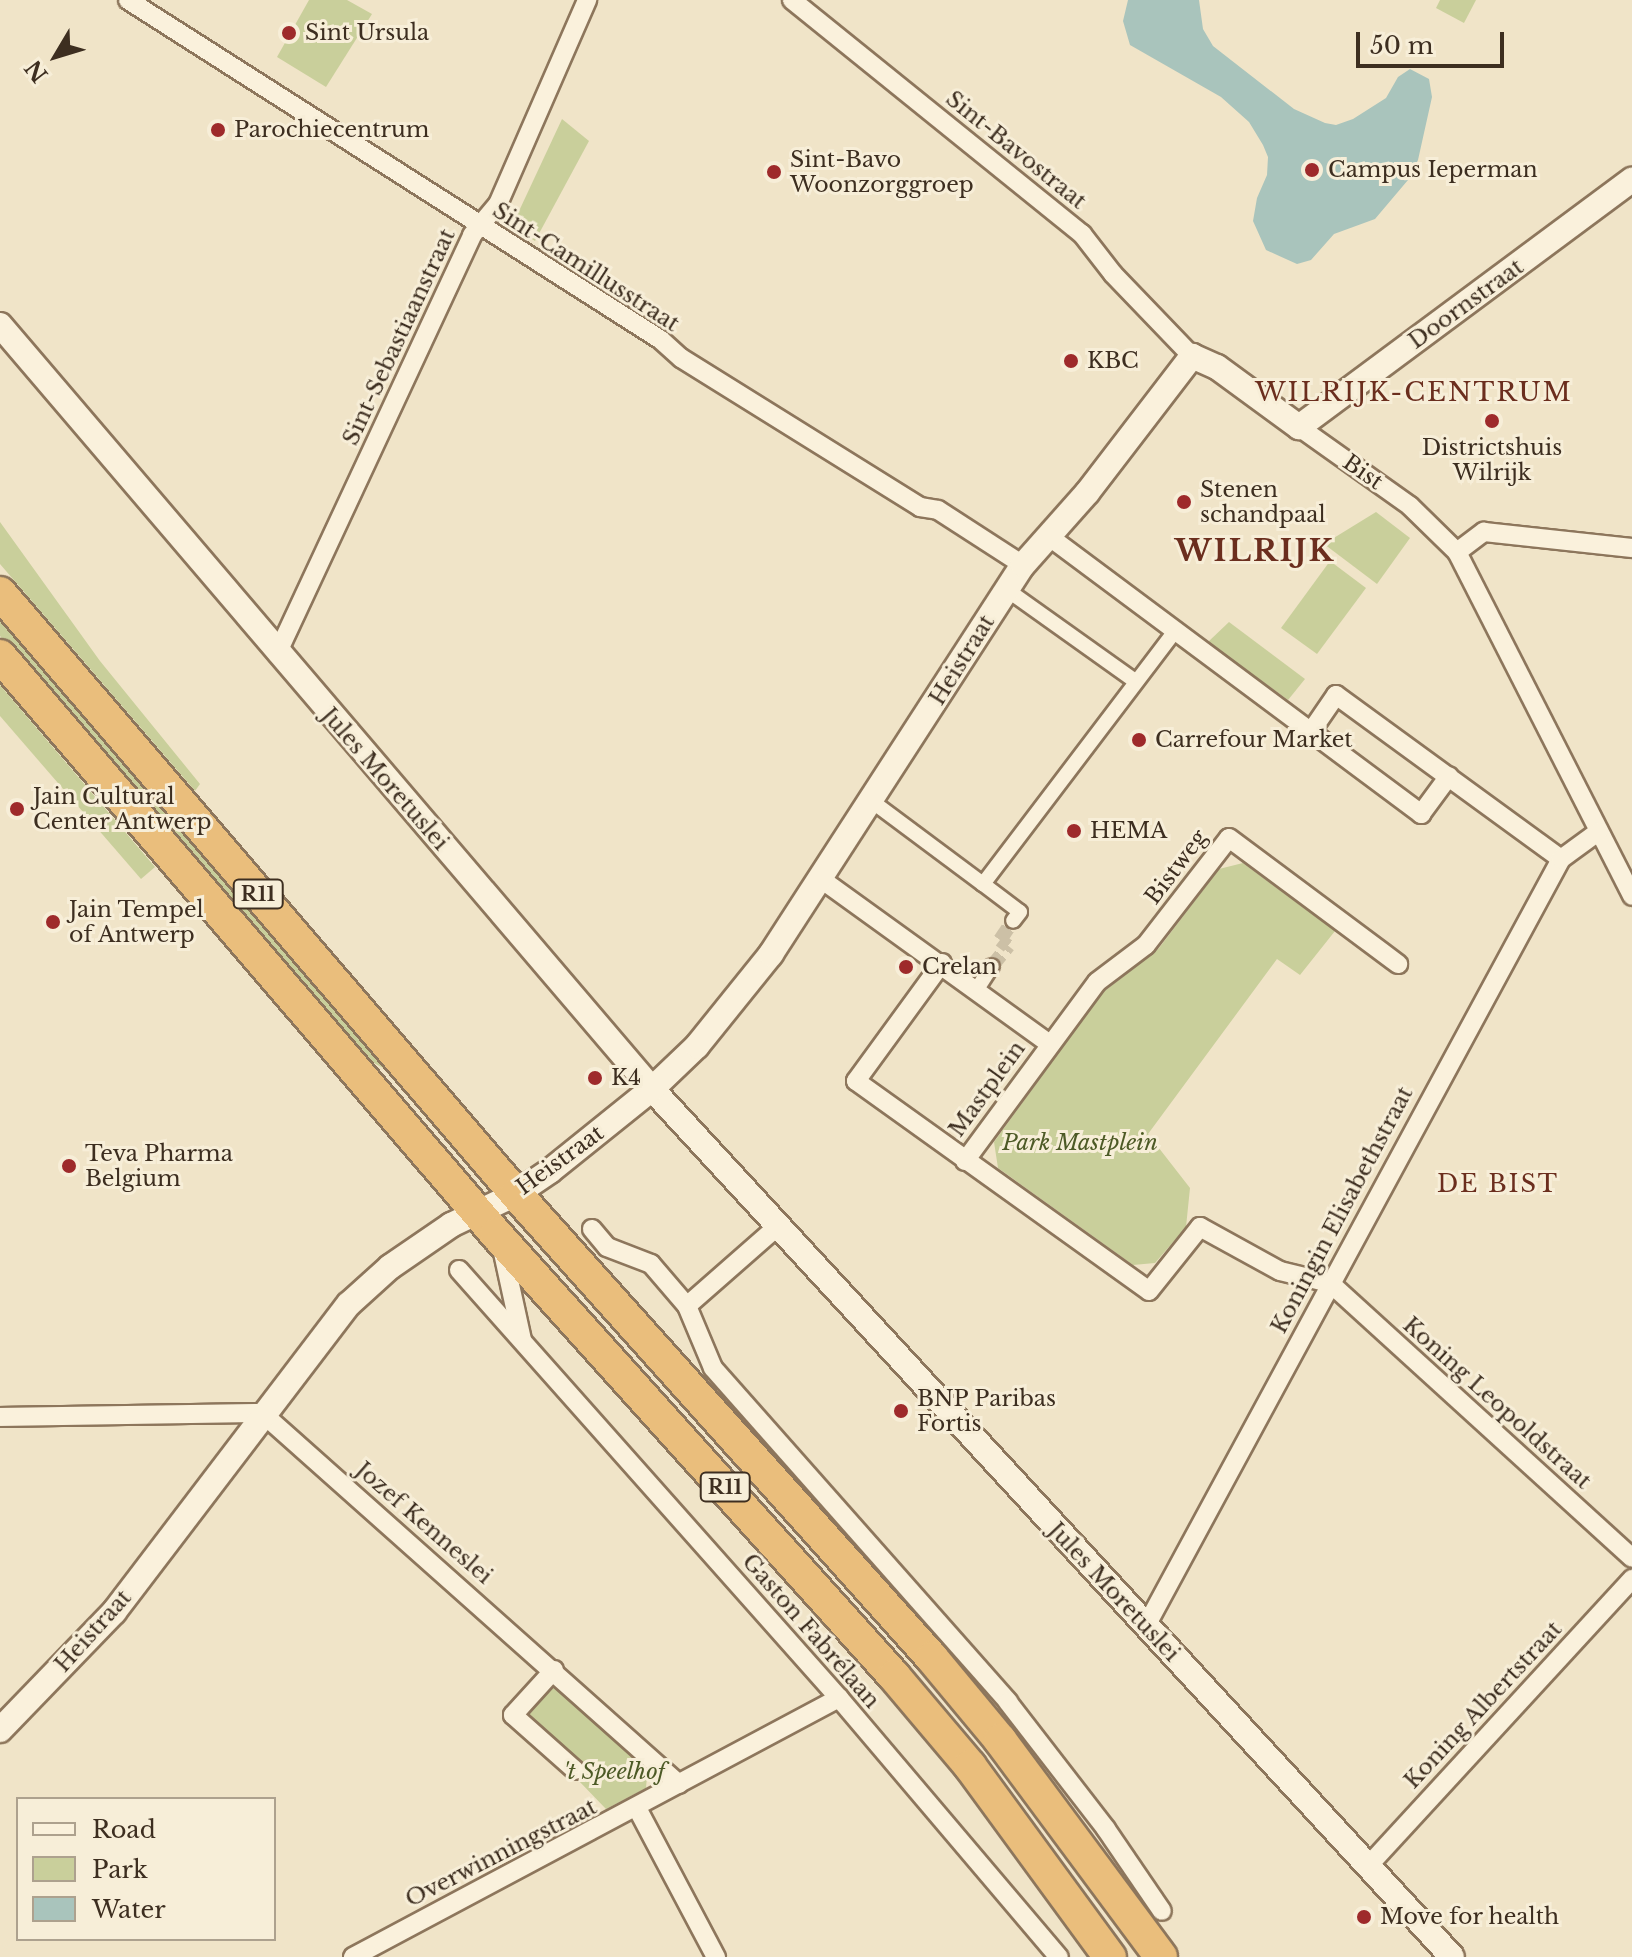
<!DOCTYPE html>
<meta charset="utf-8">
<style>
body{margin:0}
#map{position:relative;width:1632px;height:1957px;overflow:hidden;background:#f0e4c8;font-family:"Libre Baskerville",serif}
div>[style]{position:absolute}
.green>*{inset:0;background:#c9cf9b}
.water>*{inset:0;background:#a9c4bc}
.pedestrian-tunnel>*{height:14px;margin-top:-7px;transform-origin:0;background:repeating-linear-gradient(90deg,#ccc0a6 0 14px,transparent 0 21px)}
.roads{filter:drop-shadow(2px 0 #8d765c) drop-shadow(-2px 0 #8d765c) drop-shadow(0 2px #8d765c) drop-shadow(0 -2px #8d765c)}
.pedestrian>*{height:14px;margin:-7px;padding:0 7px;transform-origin:7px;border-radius:7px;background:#faf1dc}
.minor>*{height:18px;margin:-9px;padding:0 9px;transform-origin:9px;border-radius:9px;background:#faf1dc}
.tertiary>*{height:24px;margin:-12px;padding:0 12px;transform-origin:12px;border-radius:12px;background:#faf1dc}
.trunk>*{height:32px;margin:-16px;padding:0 16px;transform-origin:16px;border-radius:16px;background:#eabe7c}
.dots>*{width:22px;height:22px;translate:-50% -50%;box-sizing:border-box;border:4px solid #f7eed8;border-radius:50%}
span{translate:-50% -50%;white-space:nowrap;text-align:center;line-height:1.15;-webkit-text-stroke:6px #f7eed8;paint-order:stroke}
.shield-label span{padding:2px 6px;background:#f7eed8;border:2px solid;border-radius:6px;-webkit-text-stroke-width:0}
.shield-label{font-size:20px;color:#3d2e20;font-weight:700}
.poi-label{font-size:22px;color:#3d2e20}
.left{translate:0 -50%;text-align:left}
.street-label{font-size:22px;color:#3d2e20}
.park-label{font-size:22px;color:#4d5a26;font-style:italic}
.neighbourhood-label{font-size:24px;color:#6b2e1e;letter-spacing:2px}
.quarter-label{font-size:26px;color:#6b2e1e;letter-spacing:2px}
.district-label{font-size:30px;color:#6b2e1e;font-weight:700;letter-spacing:2px}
.legend{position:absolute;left:16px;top:1797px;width:260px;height:144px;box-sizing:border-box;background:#f7eed8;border:2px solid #ada18e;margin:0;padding:10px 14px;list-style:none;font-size:24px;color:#3d2e20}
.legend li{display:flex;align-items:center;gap:16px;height:40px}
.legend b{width:40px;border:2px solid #ada18e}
.north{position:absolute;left:16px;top:16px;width:80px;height:80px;-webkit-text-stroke:6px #f7eed8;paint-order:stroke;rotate:232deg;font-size:22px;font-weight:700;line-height:32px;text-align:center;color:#3d2e20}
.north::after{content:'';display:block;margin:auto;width:28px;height:36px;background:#3d2e20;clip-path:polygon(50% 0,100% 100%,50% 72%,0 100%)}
.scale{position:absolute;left:1356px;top:32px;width:148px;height:36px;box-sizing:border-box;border:4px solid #3d2e20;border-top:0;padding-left:10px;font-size:24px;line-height:28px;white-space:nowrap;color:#3d2e20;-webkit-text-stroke:6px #f7eed8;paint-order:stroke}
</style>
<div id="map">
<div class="green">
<div style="clip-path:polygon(309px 0,347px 0,372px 14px,326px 87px,277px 57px)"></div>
<div style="clip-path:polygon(1440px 0,1476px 0,1464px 23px,1436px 8px)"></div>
<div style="clip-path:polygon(562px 119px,589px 141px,535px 241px,512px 226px)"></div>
<div style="clip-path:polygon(1376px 512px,1410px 538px,1377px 584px,1324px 544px)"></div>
<div style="clip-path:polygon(0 522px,100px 661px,200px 784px,195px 791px,0 564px)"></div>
<div style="clip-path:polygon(1330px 561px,1366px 588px,1317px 654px,1281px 628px)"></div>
<div style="clip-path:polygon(0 610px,470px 1156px,463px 1159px,383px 1068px,365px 1058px,0 636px)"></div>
<div style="clip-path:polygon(1229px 622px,1305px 679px,1288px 700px,1208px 642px)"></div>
<div style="clip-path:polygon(0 685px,155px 867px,141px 879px,0 716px)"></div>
<div style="clip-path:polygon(1243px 863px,1335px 931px,1300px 975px,1277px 959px,1148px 1134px,1190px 1188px,1186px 1227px,1155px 1263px,1133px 1265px,998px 1168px,994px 1142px,1101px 994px,1159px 948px,1219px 869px)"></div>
<div style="clip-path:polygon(555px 1680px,640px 1757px,647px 1776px,646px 1788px,606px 1809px,578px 1780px,586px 1770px,525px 1714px)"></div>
</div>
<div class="water">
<div style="clip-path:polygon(1128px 0,1199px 0,1203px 29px,1213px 46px,1294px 109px,1325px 123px,1336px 125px,1353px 119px,1386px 98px,1398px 77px,1410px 69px,1429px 79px,1432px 97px,1418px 160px,1408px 180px,1375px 219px,1334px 234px,1311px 260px,1297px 264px,1266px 250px,1253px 221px,1257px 198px,1267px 175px,1268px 157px,1263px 145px,1249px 122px,1221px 97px,1130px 45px,1123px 21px)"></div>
</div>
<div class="pedestrian-tunnel">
<div style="left:992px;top:966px;width:26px;rotate:-51deg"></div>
<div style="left:1008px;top:946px;width:10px;rotate:-143deg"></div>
<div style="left:1000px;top:940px;width:23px;rotate:-56deg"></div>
</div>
<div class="roads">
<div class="pedestrian">
<div style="left:1006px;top:589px;width:158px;rotate:35.5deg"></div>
<div style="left:873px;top:802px;width:137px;rotate:36.7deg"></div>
<div style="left:983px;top:884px;width:318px;rotate:-52.8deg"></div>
<div style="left:983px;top:884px;width:46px;rotate:37.1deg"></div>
<div style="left:1020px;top:912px;width:11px;rotate:128deg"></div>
<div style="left:977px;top:989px;width:27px;rotate:-57deg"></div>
</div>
<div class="minor">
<div style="left:128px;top:0;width:632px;rotate:32.53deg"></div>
<div style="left:661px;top:340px;width:27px;rotate:42deg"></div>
<div style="left:681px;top:358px;width:282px;rotate:31.9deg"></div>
<div style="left:920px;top:507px;width:18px;rotate:9deg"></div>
<div style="left:938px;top:510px;width:101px;rotate:32.9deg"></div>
<div style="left:792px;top:0;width:373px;rotate:38.9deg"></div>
<div style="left:1082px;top:234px;width:51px;rotate:52.2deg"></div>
<div style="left:1113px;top:274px;width:114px;rotate:46.1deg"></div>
<div style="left:1299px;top:427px;width:136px;rotate:35.4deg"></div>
<div style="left:1410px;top:506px;width:66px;rotate:44.4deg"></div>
<div style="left:1457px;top:552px;width:386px;rotate:63deg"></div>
<div style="left:1047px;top:535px;width:467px;rotate:36.7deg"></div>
<div style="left:1421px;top:814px;width:47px;rotate:-53.6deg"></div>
<div style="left:1457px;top:552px;width:34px;rotate:-37deg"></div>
<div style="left:1484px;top:532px;width:149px;rotate:6.2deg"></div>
<div style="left:277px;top:654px;width:462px;rotate:-65deg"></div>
<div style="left:472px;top:235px;width:40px;rotate:-50deg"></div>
<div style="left:498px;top:204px;width:223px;rotate:-66.4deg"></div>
<div style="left:1310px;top:733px;width:46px;rotate:-55.6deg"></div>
<div style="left:1336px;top:695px;width:278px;rotate:36.1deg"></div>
<div style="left:821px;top:879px;width:282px;rotate:35.8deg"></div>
<div style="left:942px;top:963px;width:146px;rotate:126.1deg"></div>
<div style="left:856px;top:1081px;width:360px;rotate:35.6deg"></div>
<div style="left:1149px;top:1291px;width:82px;rotate:-51.4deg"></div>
<div style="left:1200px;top:1227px;width:91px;rotate:28.8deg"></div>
<div style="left:1280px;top:1271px;width:51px;rotate:13.5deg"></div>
<div style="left:1330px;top:1283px;width:408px;rotate:42.3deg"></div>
<div style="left:965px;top:1161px;width:222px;rotate:-53.6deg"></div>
<div style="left:1097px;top:982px;width:61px;rotate:-37.1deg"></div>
<div style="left:1146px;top:945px;width:135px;rotate:-52.2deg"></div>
<div style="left:1229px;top:838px;width:211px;rotate:36.7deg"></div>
<div style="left:778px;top:1226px;width:121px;rotate:138.7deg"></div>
<div style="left:687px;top:1306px;width:67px;rotate:67.2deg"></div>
<div style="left:713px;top:1368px;width:446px;rotate:48.5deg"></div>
<div style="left:1008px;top:1702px;width:160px;rotate:52.3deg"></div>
<div style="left:1106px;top:1829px;width:99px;rotate:55.7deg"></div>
<div style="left:592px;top:1229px;width:23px;rotate:50deg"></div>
<div style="left:607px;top:1247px;width:47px;rotate:21.1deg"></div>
<div style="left:651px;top:1264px;width:55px;rotate:49.4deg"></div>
<div style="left:502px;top:1248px;width:94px;rotate:77.7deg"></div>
<div style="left:459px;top:1270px;width:572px;rotate:48.4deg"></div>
<div style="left:839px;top:1698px;width:340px;rotate:49.7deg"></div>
<div style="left:0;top:1417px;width:262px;rotate:-0.9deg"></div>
<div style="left:262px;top:1413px;width:558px;rotate:41.66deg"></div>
<div style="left:1146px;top:1626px;width:872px;rotate:-61.58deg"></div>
<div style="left:1561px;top:859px;width:46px;rotate:-36.1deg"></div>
<div style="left:554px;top:1670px;width:61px;rotate:132.3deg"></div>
<div style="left:513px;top:1715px;width:83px;rotate:41.6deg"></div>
<div style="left:637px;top:1808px;width:169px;rotate:62.1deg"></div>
<div style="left:1369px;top:1865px;width:389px;rotate:-47.4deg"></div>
<div style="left:353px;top:1957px;width:551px;rotate:-28.05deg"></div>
</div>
<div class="tertiary">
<div style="left:0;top:325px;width:1004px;rotate:49.52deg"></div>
<div style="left:652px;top:1089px;width:1180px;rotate:47.33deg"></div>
<div style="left:0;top:1730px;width:164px;rotate:-46deg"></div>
<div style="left:114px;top:1612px;width:387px;rotate:-52.7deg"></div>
<div style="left:349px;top:1304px;width:55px;rotate:-42.1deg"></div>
<div style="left:390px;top:1267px;width:74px;rotate:-34.5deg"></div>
<div style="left:451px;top:1225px;width:72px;rotate:-25.5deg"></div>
<div style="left:516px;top:1194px;width:41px;rotate:-34.1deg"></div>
<div style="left:550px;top:1171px;width:131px;rotate:-38.8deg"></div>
<div style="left:652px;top:1089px;width:62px;rotate:-43.7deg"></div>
<div style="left:697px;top:1046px;width:118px;rotate:-51.2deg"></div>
<div style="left:771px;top:954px;width:463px;rotate:-57.1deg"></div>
<div style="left:1023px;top:565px;width:96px;rotate:-48.4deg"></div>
<div style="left:1087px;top:493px;width:173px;rotate:-52.5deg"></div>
<div style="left:1192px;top:356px;width:27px;rotate:24deg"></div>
<div style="left:1217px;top:367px;width:102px;rotate:36.2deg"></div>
<div style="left:1299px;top:427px;width:415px;rotate:-36.6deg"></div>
</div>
<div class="trunk">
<div style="left:0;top:593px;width:792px;rotate:49.35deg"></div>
<div style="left:516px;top:1194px;width:623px;rotate:48.12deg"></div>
<div style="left:932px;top:1658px;width:107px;rotate:50.3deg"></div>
<div style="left:1000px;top:1740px;width:270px;rotate:53.4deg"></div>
<div style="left:0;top:656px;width:762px;rotate:49.37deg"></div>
<div style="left:496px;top:1234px;width:595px;rotate:48deg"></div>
<div style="left:894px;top:1676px;width:118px;rotate:49.8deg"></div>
<div style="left:970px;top:1766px;width:237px;rotate:53.8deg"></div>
</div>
</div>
<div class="dots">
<div style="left:289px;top:33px;background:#9e2a2b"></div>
<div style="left:218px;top:130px;background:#9e2a2b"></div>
<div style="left:1312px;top:170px;background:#9e2a2b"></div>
<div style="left:774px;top:172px;background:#9e2a2b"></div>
<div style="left:1071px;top:361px;background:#9e2a2b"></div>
<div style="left:1492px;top:421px;background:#9e2a2b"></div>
<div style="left:1184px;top:502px;background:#9e2a2b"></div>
<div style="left:1139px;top:740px;background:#9e2a2b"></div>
<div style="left:17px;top:809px;background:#9e2a2b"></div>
<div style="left:1074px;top:831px;background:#9e2a2b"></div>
<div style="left:53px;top:922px;background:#9e2a2b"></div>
<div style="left:906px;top:967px;background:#9e2a2b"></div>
<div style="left:595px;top:1078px;background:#9e2a2b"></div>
<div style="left:69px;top:1166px;background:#9e2a2b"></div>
<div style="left:901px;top:1411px;background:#9e2a2b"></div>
<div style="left:1364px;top:1917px;background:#9e2a2b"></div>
</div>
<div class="shield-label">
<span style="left:258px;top:894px">R11</span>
<span style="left:725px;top:1487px">R11</span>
</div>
<div class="poi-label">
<span class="left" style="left:305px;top:33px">Sint Ursula</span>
<span class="left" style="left:234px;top:130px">Parochiecentrum</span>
<span class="left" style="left:790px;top:172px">Sint-Bavo<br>Woonzorggroep</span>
<span class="left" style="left:1328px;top:170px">Campus Ieperman</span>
<span class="left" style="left:1087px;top:361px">KBC</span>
<span style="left:1492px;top:460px">Districtshuis<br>Wilrijk</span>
<span class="left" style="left:1200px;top:502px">Stenen<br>schandpaal</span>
<span class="left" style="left:1155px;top:740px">Carrefour Market</span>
<span class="left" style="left:33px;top:809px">Jain Cultural<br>Center Antwerp</span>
<span class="left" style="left:1090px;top:831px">HEMA</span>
<span class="left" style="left:69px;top:922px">Jain Tempel<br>of Antwerp</span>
<span class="left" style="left:922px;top:967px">Crelan</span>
<span class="left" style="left:611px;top:1078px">K4</span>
<span class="left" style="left:85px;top:1166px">Teva Pharma<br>Belgium</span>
<span class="left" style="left:917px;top:1411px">BNP Paribas<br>Fortis</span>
<span class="left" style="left:1380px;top:1917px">Move for health</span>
</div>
<div class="street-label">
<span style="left:1016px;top:150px;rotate:39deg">Sint-Bavostraat</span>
<span style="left:586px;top:267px;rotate:33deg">Sint-Camillusstraat</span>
<span style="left:1466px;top:304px;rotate:-36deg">Doornstraat</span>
<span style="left:399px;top:337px;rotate:-65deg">Sint-Sebastiaanstraat</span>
<span style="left:1363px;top:472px;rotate:35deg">Bist</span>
<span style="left:962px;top:660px;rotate:-58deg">Heistraat</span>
<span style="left:385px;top:779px;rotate:49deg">Jules Moretuslei</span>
<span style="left:1176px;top:867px;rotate:-53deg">Bistweg</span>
<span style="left:987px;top:1089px;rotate:-54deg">Mastplein</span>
<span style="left:560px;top:1160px;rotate:-36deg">Heistraat</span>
<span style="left:1342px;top:1210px;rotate:-62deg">Koningin Elisabethstraat</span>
<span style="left:1497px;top:1403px;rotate:42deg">Koning Leopoldstraat</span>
<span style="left:424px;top:1523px;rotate:41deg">Jozef Kenneslei</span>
<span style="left:1114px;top:1592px;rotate:47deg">Jules Moretuslei</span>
<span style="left:93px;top:1631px;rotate:-48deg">Heistraat</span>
<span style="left:811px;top:1631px;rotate:49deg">Gaston Fabrélaan</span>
<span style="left:1483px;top:1705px;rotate:-47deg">Koning Albertstraat</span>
<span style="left:501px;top:1853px;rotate:-27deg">Overwinningstraat</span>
</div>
<div class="park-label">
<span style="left:1080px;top:1143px">Park Mastplein</span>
<span style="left:614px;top:1772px">'t Speelhof</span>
</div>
<div class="neighbourhood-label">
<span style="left:1498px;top:1184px">DE BIST</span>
</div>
<div class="quarter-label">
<span style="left:1414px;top:393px">WILRIJK-CENTRUM</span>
</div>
<div class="district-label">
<span style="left:1255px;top:551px">WILRIJK</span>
</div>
<ul class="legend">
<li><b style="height:10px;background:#faf1dc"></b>Road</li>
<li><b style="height:22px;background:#c9cf9b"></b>Park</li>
<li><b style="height:22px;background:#a9c4bc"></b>Water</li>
</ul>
<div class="north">N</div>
<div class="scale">50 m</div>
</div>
